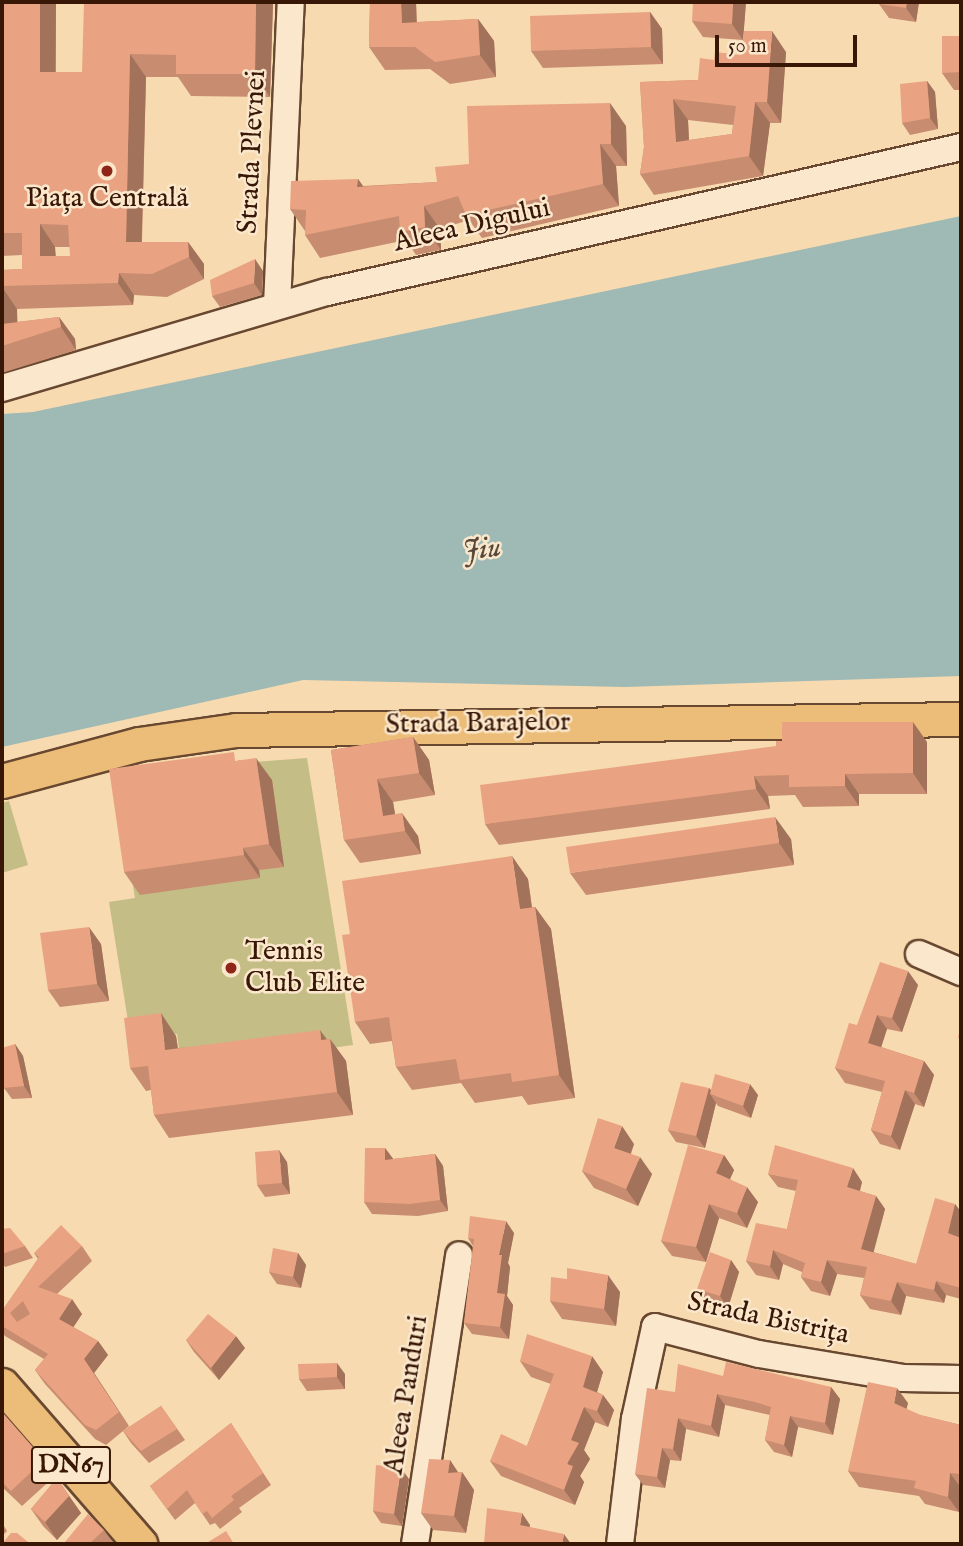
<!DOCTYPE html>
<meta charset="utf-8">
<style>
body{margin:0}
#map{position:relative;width:963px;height:1546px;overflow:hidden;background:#f7dab0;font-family:"IM FELL English",serif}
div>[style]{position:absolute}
.green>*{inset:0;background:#c4bd86}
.water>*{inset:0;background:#9fb9b4}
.roads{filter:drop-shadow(2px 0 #684830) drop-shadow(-2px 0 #684830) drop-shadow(0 2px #684830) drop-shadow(0 -2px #684830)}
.minor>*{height:26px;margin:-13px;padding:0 13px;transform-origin:13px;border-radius:13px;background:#fae7cc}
.major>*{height:33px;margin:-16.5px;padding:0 16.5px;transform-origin:16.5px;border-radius:16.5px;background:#ecbd78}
.wall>*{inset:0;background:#c88c70}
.shaded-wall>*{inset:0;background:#a3725b}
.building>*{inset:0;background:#e9a382}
.dots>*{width:19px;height:19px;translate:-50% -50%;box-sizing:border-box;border:4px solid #fae7cc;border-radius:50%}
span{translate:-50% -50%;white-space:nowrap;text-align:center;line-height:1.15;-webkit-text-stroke:5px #fae7cc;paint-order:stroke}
.shield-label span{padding:2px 5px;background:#fae7cc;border:2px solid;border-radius:5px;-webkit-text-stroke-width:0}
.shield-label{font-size:26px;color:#381706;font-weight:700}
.street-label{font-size:28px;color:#381706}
.poi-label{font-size:28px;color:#381706}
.left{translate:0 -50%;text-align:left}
.water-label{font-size:30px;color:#57483a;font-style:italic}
.frame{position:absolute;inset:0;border:4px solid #381706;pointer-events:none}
.scale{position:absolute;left:715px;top:35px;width:142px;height:32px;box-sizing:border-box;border:4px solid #381706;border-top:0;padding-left:9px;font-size:21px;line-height:24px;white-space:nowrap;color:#381706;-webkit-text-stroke:5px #fae7cc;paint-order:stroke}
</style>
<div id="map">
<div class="green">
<div style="clip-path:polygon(307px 758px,353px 1045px,182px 1069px,177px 1034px,131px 1040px,109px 902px,135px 898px,114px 773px)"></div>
<div style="clip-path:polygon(9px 801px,28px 865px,2px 873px,2px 803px)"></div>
</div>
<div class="water">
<div style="clip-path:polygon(961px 216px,961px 676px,625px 687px,303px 680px,2px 747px,2px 414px,33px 412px)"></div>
</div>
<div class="roads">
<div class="minor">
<div style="left:277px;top:305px;width:303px;rotate:-87.4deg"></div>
<div style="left:2px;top:388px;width:339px;rotate:-16.5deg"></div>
<div style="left:327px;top:292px;width:650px;rotate:-12.88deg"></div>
<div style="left:919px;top:954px;width:46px;rotate:23.2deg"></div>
<div style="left:415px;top:1544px;width:292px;rotate:-81.3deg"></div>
<div style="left:620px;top:1544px;width:126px;rotate:-83.2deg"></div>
<div style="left:635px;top:1419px;width:94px;rotate:-77.7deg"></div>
<div style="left:655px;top:1327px;width:107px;rotate:14.6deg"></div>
<div style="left:759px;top:1354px;width:145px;rotate:9.5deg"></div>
<div style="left:902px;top:1378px;width:59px;rotate:1deg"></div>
</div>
<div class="major">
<div style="left:2px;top:781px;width:142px;rotate:-15.1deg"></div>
<div style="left:139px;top:744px;width:98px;rotate:-8.2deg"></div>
<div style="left:236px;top:730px;width:725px;rotate:-0.87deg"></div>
<div style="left:2px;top:1385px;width:211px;rotate:49deg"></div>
</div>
</div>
<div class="wall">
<div style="clip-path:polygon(evenodd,2px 2px,56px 3px,56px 72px,82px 72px,273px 2px,270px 97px,191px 96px,178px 77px,146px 77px,142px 242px,188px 242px,204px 264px,204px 279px,167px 297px,134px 295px,133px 305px,17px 309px,17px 322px,59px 317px,75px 339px,76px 350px,2px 373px,2px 270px,22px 269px,22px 255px,2px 256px,2px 2px,55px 247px,70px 247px,70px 256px,56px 256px,55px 247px)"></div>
<div style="clip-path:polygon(370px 2px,416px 2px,417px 22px,478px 19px,494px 41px,496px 77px,450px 84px,430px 69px,385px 70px,369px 47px)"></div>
<div style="clip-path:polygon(746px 2px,743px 40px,703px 37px,692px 21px)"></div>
<div style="clip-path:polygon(857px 2px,919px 2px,916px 22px,889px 18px,879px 4px)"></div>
<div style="clip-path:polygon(650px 12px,662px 29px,663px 64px,543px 68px,531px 51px)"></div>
<div style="clip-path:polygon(961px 36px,961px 90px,954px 90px,942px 73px)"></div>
<div style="clip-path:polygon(evenodd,786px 52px,781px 123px,770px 123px,763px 176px,654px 195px,640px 174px,644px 147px,640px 82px,698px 80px,741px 55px,786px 52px,688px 120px,733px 125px,732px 134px,689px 140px,688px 120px)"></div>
<div style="clip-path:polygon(927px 81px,935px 92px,938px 129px,910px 135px,902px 123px)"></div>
<div style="clip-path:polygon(626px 126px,627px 166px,616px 166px,619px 206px,482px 238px,469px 220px,440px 229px,441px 250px,416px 255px,406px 240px,320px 258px,305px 235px,305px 231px,290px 209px,358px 179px,363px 186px,437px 182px,469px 164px)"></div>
<div style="clip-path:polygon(263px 271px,262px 295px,220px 307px,212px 296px)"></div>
<div style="clip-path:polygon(413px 737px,429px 760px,435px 795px,393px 802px,395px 814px,418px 836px,421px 854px,360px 863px,344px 840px,331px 750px)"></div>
<div style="clip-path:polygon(927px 742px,927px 794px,859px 794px,859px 806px,803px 807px,795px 795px,768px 796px,770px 809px,499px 845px,485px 824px)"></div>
<div style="clip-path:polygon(239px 760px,272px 780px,284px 867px,259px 870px,260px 878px,140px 895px,124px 872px)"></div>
<div style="clip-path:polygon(791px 839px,794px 865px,586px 895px,570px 873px)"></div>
<div style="clip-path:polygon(528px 879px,532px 907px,535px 907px,551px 929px,575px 1098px,528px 1105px,522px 1096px,475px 1103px,461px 1083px,412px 1090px,396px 1067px,392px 1041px,370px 1044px,355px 1022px,350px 934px)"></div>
<div style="clip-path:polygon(101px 944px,109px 1001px,60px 1007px,48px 990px)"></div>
<div style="clip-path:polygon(918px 985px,902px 1032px,887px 1029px,881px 1047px,924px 1061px,934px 1075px,924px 1107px,915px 1104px,900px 1150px,880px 1144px,871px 1130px,882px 1092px,845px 1083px,835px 1068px,857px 1025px)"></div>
<div style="clip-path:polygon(176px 1036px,178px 1048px,330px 1039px,346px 1061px,353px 1115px,169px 1138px,154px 1115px,151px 1090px,146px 1091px,130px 1068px)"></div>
<div style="clip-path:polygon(15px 1044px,23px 1056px,32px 1098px,12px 1099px,4px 1088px)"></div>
<div style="clip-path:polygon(709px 1088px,711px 1090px,758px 1095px,751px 1118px,718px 1106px,716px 1103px,705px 1148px,676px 1142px,668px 1130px)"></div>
<div style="clip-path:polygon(634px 1144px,631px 1154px,652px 1174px,638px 1206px,594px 1188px,582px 1171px)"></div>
<div style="clip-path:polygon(385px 1148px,393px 1159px,435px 1154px,443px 1166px,448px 1211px,418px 1216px,372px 1214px,364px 1202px)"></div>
<div style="clip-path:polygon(724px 1155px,734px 1170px,730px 1179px,758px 1202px,747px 1228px,719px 1218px,706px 1262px,672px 1256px,661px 1241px)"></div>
<div style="clip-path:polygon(287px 1162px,290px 1194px,265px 1197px,257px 1185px)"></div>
<div style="clip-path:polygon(768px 1174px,862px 1182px,860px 1191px,876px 1196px,885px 1209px,873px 1252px,916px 1264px,955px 1204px,961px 1212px,961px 1233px,960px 1237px,961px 1238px,961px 1299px,946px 1295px,944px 1303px,906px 1296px,901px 1315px,870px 1309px,860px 1295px,864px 1278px,837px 1274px,830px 1296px,811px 1291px,801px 1277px,802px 1272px,783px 1264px,779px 1280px,756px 1275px,746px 1261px,787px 1229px,796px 1191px,778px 1187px)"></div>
<div style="clip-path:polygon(2px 1229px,25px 1246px,33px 1258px,5px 1267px,2px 1262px)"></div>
<div style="clip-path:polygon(514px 1233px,508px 1263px,510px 1267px,507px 1296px,513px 1305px,509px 1339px,472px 1334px,464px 1323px,473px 1246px,468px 1238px)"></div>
<div style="clip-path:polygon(82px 1246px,92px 1261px,57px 1294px,82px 1314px,73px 1327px,98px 1341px,108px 1355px,94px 1373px,129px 1426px,106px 1445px,95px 1439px,45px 1384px,35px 1370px,44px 1359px,5px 1336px,2px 1332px,2px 1311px,38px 1259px,34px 1253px)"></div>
<div style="clip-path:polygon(298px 1253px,306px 1265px,301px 1288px,277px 1284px,269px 1272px)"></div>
<div style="clip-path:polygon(731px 1260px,739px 1272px,728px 1308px,705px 1300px,697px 1289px)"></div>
<div style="clip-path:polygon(620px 1292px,616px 1326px,562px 1319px,550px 1301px)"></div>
<div style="clip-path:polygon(186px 1340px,245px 1348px,219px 1380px,194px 1352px)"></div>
<div style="clip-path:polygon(520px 1361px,603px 1372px,597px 1392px,603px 1395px,614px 1410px,608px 1427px,595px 1422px,584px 1450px,590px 1459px,580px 1476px,584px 1482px,575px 1505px,501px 1476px,490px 1461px,527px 1446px,551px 1384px,531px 1377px)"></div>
<div style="clip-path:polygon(345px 1374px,345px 1389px,307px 1391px,299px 1379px)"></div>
<div style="clip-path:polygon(723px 1376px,831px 1387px,840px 1399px,833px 1435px,798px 1427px,792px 1457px,774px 1452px,765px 1440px,770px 1415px,725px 1405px,719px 1437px,686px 1429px,681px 1461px,670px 1460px,665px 1488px,643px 1485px,635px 1474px,675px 1392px)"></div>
<div style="clip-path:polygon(908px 1403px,906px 1409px,920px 1415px,961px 1425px,961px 1488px,959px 1512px,925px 1504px,919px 1496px,859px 1487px,848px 1471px)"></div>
<div style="clip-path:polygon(161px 1406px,185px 1440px,149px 1463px,131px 1443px,123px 1431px)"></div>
<div style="clip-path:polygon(2px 1412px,44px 1460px,55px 1476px,22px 1506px,2px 1487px)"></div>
<div style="clip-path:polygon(231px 1423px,271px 1485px,239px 1508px,242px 1512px,220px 1529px,215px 1523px,210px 1525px,195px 1503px,175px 1520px,150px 1486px)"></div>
<div style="clip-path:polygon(450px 1460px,458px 1472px,462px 1472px,474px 1490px,466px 1533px,433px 1530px,421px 1513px)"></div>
<div style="clip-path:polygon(57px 1478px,81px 1513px,57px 1540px,43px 1526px,31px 1509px)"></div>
<div style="clip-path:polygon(409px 1479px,402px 1526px,381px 1523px,373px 1511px)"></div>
<div style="clip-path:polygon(2px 1523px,7px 1531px,2px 1536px)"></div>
<div style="clip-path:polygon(104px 1530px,114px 1544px,67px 1544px,65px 1542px)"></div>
</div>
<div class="shaded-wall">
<div style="clip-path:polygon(40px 2px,55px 2px,56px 3px,55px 94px,40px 72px)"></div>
<div style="clip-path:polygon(256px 2px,273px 2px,270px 97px,255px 74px)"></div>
<div style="clip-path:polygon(401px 2px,416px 2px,417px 46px,402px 23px)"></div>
<div style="clip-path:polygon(733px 2px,746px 2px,743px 40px,732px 24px)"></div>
<div style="clip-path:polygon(907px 2px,919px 2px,916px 22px,906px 8px)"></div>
<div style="clip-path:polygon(650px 12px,662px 29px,663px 64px,651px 47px)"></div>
<div style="clip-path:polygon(478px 19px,494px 41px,496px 77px,480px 55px)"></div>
<div style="clip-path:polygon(772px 31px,786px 52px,781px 123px,767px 102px)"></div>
<div style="clip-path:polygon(130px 54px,146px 77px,141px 264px,126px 242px)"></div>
<div style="clip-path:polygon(927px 81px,935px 92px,938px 129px,930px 118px)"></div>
<div style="clip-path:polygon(673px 99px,688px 120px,690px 163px,676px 142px)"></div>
<div style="clip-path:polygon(755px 102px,770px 123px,763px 176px,749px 156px)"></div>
<div style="clip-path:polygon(610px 103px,626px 126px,627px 166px,611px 144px)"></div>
<div style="clip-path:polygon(600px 144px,616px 166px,619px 206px,603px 184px)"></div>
<div style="clip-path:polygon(358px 179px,374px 202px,357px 187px)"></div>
<div style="clip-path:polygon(424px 206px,440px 229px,441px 250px,425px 227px)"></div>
<div style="clip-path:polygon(40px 224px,55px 247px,56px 278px,40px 256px)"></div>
<div style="clip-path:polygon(188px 242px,204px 264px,204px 279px,189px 257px)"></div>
<div style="clip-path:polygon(255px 259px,263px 271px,262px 295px,254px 283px)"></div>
<div style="clip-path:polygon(119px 273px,134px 295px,133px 305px,118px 283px)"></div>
<div style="clip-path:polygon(2px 287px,17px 309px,18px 341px,2px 324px)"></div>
<div style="clip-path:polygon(59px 317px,75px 339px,76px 350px,61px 327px)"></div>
<div style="clip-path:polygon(913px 722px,927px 742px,927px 794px,913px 773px)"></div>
<div style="clip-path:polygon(413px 737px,429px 760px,435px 795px,419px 773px)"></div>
<div style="clip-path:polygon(256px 758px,272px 780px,284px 867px,269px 844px)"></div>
<div style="clip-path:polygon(845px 774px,859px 794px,859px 806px,845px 786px)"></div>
<div style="clip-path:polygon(754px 776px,768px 796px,770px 809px,756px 789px)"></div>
<div style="clip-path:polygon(377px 779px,393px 802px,398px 832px,383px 816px)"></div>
<div style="clip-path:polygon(402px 813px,418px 836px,421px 854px,405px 831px)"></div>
<div style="clip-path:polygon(775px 817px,791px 839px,794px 865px,779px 843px)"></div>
<div style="clip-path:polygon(243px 848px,259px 870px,260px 878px,244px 855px)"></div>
<div style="clip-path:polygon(512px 856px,528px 879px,535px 932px,520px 909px)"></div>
<div style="clip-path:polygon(535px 907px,551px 929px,575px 1098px,559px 1075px)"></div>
<div style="clip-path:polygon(89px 927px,101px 944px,109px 1001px,97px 984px)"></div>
<div style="clip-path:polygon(908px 971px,918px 985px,902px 1032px,892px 1018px)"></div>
<div style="clip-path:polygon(161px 1013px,176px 1036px,181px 1072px,165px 1050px)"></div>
<div style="clip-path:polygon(877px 1015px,887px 1029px,878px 1057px,868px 1043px)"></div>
<div style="clip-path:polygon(320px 1030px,331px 1045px,330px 1039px,346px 1061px,353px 1115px,337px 1092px,321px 1040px)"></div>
<div style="clip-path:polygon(15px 1044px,23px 1056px,32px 1098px,24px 1086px)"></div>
<div style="clip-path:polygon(924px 1061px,934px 1075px,924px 1107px,914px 1093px)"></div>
<div style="clip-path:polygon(750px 1084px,758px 1095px,751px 1118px,743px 1106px)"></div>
<div style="clip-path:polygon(709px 1088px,715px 1096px,710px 1094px,716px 1103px,705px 1148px,696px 1136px)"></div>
<div style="clip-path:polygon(905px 1090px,915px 1104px,900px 1150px,891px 1136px)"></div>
<div style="clip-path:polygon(622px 1126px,634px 1144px,626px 1165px,614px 1148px)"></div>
<div style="clip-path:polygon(385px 1148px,394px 1160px,385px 1160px)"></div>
<div style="clip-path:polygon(279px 1150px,287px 1162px,290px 1194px,282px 1183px)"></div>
<div style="clip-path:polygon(435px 1154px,443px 1166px,448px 1211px,440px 1200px)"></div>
<div style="clip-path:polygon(724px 1155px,734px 1170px,726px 1188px,716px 1173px)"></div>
<div style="clip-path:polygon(640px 1157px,652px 1174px,638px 1206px,626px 1189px)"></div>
<div style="clip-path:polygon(853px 1168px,862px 1182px,857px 1201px,847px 1187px)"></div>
<div style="clip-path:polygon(747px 1187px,758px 1202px,747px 1228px,737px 1213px)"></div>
<div style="clip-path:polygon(876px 1196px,885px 1209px,871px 1262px,861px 1249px)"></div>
<div style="clip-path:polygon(709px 1204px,719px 1218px,706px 1262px,696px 1247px)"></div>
<div style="clip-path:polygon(955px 1204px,961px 1212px,961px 1233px,958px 1247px,948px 1233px)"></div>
<div style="clip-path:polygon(506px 1221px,514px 1233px,508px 1263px,510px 1267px,507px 1296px,513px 1305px,509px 1339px,500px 1327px,497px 1293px,499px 1255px)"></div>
<div style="clip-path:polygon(773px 1250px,783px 1264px,779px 1280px,770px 1266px)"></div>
<div style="clip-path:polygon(298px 1253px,306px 1265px,301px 1288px,293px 1277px)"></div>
<div style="clip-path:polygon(731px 1260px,739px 1272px,728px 1308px,720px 1296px)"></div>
<div style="clip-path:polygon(827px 1260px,837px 1274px,830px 1296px,821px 1282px)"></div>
<div style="clip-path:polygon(608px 1275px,620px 1292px,616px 1326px,604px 1309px)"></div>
<div style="clip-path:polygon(936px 1281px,946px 1295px,944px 1303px,934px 1290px)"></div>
<div style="clip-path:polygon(897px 1282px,906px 1296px,901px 1315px,891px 1301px)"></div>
<div style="clip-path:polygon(72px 1299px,82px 1314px,69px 1334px,59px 1319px)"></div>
<div style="clip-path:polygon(236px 1336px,245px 1348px,219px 1380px,211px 1368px)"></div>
<div style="clip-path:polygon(98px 1341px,108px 1355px,94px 1373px,129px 1426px,84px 1359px)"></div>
<div style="clip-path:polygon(592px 1356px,603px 1372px,594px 1402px,583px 1387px)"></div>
<div style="clip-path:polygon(337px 1363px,345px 1374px,345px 1389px,337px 1377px)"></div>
<div style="clip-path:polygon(831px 1387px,840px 1399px,833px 1435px,825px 1423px)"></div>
<div style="clip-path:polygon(897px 1388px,908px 1403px,904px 1419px,894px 1403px)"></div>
<div style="clip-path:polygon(717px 1394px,725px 1405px,719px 1437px,711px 1426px)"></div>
<div style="clip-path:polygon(603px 1395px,614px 1410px,608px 1427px,597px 1411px)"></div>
<div style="clip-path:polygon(584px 1407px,595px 1422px,584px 1450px,590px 1459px,580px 1476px,584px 1482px,575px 1505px,564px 1490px,571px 1440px)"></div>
<div style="clip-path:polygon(790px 1416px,798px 1427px,792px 1457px,784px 1445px)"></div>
<div style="clip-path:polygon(678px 1418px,686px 1429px,681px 1461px,673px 1449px)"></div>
<div style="clip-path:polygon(662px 1448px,670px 1460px,665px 1488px,657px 1477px)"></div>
<div style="clip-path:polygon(450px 1460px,461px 1477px,462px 1472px,474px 1490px,466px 1533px,454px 1516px,448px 1473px)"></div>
<div style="clip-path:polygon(401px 1468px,409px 1479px,402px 1526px,394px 1514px)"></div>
<div style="clip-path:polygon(950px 1473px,961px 1488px,959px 1512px,948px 1497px)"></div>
<div style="clip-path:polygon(69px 1496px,81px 1513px,57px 1540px,45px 1522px)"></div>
<div style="clip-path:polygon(522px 1513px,530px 1525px,528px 1537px,520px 1525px)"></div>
<div style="clip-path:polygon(564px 1534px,571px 1544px,562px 1544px)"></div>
</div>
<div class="building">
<div style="clip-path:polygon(evenodd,2px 2px,40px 2px,40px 72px,82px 72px,84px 2px,256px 2px,255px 74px,176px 74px,176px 55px,130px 54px,126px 242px,188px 242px,189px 257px,152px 274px,119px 273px,118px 283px,2px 286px,2px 270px,22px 269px,22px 233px,2px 233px,2px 2px,40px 224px,68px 225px,70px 256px,40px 256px,40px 224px)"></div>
<div style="clip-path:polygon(370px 2px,401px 2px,402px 23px,478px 19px,480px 55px,435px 62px,415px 47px,369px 47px)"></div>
<div style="clip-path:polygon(693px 2px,733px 2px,732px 24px,692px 21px)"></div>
<div style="clip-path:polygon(879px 2px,907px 2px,906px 8px,879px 4px)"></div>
<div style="clip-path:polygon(650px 12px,651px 47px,531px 51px,530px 16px)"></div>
<div style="clip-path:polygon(evenodd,744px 31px,772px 31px,767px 102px,755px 102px,749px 156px,640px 174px,644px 147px,640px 82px,698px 80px,700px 58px,714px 60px,715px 52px,741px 55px,744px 31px,673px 99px,736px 106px,732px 134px,676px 142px,673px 99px)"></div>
<div style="clip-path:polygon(942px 36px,961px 36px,961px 72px,942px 73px)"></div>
<div style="clip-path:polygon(927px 81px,930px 118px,902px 123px,900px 84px)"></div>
<div style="clip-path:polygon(610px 103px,611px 144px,600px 144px,603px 184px,466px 215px,458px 196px,424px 206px,425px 227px,400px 232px,399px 216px,305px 235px,306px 210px,290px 209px,291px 181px,358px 179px,357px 187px,437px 182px,435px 167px,469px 164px,467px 106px)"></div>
<div style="clip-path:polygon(255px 259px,254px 283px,212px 296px,210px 280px)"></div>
<div style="clip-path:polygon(2px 309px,2px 324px,59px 317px,61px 327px,2px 346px)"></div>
<div style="clip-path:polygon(782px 722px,913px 722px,913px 773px,845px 774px,845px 786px,789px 787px,789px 775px,754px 776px,756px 789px,485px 824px,480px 785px,776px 746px,776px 741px,782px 741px)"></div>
<div style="clip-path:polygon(413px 737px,419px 773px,377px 779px,383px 816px,402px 813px,405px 831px,344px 840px,331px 750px)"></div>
<div style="clip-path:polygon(234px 752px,235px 761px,256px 758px,269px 844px,243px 848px,244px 855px,124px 872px,109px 769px)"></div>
<div style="clip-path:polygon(775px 817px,779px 843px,570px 873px,566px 847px)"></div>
<div style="clip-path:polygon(512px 856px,520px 909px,535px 907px,559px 1075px,512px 1082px,511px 1073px,460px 1080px,456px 1059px,396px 1067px,389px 1017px,355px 1022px,342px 935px,350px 934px,342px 881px)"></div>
<div style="clip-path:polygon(89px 927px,97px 984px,48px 990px,40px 933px)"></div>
<div style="clip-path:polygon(880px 962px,908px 971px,892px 1018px,877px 1015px,868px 1043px,924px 1061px,914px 1093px,905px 1090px,891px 1136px,871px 1130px,885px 1081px,835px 1068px,849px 1023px,857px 1025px)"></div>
<div style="clip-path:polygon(161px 1013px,165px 1050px,320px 1030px,321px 1040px,330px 1039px,337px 1092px,154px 1115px,148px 1066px,130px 1068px,124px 1018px)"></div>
<div style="clip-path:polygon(961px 1025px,961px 1039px,958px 1038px)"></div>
<div style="clip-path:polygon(15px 1044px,24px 1086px,4px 1088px,2px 1077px,2px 1048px)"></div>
<div style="clip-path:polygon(715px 1074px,750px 1084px,743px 1106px,710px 1094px)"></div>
<div style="clip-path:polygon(681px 1082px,709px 1088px,696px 1136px,668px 1130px)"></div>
<div style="clip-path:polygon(598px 1118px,622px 1126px,614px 1148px,640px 1157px,626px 1189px,582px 1171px)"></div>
<div style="clip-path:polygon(688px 1145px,724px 1155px,716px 1173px,747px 1187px,737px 1213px,709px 1204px,696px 1247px,661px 1241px)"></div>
<div style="clip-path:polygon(775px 1145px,853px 1168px,847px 1187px,876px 1196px,861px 1249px,916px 1264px,935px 1198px,955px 1204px,948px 1233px,961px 1238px,961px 1288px,936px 1281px,934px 1290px,897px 1282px,891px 1301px,860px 1295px,867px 1267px,827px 1260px,821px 1282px,801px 1277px,805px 1263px,773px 1250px,770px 1266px,746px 1261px,756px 1223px,787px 1229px,798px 1180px,768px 1174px)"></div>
<div style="clip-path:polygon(365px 1148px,385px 1148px,385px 1160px,435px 1154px,440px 1200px,410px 1204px,364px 1202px)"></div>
<div style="clip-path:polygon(279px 1150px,282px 1183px,257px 1185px,255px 1152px)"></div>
<div style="clip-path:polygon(470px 1216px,506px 1221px,499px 1255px,502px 1255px,497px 1293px,505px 1294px,500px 1327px,464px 1323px,474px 1239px,468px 1238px)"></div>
<div style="clip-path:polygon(evenodd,61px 1225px,82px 1246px,38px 1287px,72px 1299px,59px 1319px,98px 1341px,84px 1359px,119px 1412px,96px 1430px,85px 1425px,35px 1370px,48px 1354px,2px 1326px,2px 1311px,39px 1257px,34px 1253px,61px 1225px,23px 1301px,30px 1314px,17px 1322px,10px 1313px,23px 1301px)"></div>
<div style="clip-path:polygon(10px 1228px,25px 1246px,2px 1254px,2px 1229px)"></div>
<div style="clip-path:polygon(273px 1248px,298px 1253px,293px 1277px,269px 1272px)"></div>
<div style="clip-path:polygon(710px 1252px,731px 1260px,720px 1296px,697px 1289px)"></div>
<div style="clip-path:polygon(567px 1268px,608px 1275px,604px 1309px,550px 1301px,551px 1277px,567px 1279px)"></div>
<div style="clip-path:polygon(208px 1314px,236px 1336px,211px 1368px,186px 1340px)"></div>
<div style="clip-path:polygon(527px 1334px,592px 1356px,583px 1387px,603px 1395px,597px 1411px,584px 1407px,571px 1440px,579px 1443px,567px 1464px,573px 1466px,564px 1490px,490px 1461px,501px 1434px,527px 1446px,554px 1374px,520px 1361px)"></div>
<div style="clip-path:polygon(726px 1362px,831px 1387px,825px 1423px,790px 1416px,784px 1445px,765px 1440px,771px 1407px,755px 1402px,717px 1394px,711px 1426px,678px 1418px,673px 1449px,662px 1448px,657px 1477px,635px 1474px,647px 1388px,675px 1392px,678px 1364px,723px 1376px)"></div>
<div style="clip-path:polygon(337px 1363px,337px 1377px,299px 1379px,298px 1364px)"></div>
<div style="clip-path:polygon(868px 1382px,897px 1388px,894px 1403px,920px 1415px,961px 1425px,961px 1474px,950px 1473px,948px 1497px,914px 1488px,916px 1481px,848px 1471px)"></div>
<div style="clip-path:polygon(161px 1406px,177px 1429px,141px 1451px,123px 1431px)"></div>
<div style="clip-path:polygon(2px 1412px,44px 1460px,11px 1491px,2px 1482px)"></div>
<div style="clip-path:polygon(231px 1423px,263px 1473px,231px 1496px,234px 1500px,212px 1518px,207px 1511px,202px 1514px,187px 1490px,167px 1509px,150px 1486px)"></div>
<div style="clip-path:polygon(429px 1459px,450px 1460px,448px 1473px,462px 1472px,454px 1516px,421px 1513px)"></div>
<div style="clip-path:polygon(376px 1465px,401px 1468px,394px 1514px,373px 1511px)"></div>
<div style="clip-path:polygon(57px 1478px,69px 1496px,45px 1522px,31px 1509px)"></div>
<div style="clip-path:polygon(487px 1508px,522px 1513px,520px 1525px,564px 1534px,562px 1544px,484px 1544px)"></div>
<div style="clip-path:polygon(88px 1514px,104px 1530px,89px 1544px,68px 1544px,65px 1542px)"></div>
<div style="clip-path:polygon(226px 1531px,234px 1544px,205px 1544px)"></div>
<div style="clip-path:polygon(11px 1533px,17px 1533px,28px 1542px,25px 1544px,2px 1544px)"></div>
</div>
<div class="dots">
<div style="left:107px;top:171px;background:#8f2418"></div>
<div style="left:231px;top:968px;background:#8f2418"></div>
</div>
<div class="shield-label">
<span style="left:71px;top:1465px">DN67</span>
</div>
<div class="street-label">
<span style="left:253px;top:152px;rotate:-87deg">Strada Plevnei</span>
<span style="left:472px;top:226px;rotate:-13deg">Aleea Digului</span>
<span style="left:478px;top:724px;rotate:-1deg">Strada Barajelor</span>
<span style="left:768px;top:1319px;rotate:12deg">Strada Bistrița</span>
<span style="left:407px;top:1395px;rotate:-81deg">Aleea Panduri</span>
</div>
<div class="poi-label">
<span style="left:107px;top:199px">Piața Centrală</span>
<span class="left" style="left:245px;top:968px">Tennis<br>Club Elite</span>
</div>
<div class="water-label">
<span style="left:482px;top:550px;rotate:-8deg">Jiu</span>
</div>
<div class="frame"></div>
<div class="scale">50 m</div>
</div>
